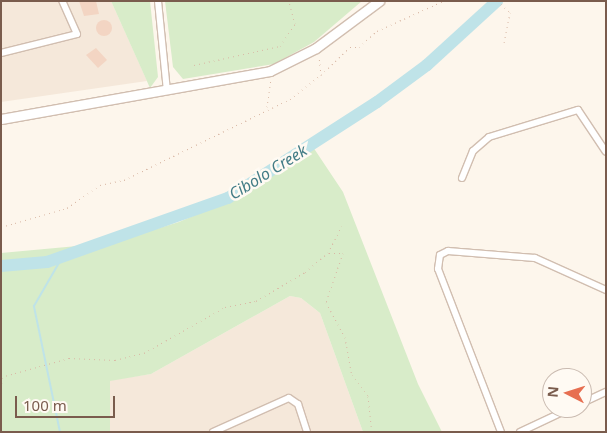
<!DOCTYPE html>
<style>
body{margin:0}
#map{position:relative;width:607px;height:433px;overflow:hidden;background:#fdf6ec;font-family:"Noto Sans",sans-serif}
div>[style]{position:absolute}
.residential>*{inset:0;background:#f5e8da}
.green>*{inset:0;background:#d8ecc9}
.stream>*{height:2px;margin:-1px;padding:0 1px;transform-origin:1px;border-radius:1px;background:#bfe3e8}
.river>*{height:12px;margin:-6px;padding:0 6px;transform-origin:6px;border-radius:6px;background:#bfe3e8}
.building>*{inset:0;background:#f3d5c3}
.round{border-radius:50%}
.path>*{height:1px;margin-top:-0.5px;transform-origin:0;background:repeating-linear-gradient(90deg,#d9b8a5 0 1px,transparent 0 5px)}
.roads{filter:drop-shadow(1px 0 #d1beb0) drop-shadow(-1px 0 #d1beb0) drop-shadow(0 1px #d1beb0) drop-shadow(0 -1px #d1beb0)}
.minor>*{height:6px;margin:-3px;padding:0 3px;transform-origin:3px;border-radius:3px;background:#fff}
.secondary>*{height:9px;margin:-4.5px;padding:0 4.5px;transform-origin:4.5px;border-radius:4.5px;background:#fff}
span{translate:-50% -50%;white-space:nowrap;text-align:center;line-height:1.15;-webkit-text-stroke:5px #fffaf3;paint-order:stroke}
.water-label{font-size:16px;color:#437c86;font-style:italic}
.frame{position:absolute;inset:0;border:2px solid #7a5c4d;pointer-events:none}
.north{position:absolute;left:542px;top:368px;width:50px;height:50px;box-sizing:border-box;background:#fffaf3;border:1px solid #cabbb1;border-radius:50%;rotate:275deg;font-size:14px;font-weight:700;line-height:20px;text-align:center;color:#7a5c4d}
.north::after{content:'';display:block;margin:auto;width:18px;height:22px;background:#e76f51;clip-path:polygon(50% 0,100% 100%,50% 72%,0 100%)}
.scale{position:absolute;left:15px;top:396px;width:100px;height:22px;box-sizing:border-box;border:2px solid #7a5c4d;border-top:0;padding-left:6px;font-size:15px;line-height:18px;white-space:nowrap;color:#7a5c4d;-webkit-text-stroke:4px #fffaf3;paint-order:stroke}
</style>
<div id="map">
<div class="residential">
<div style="clip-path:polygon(1px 1px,111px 1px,147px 81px,1px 102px)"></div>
<div style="clip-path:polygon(290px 296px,301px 298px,320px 313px,363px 432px,110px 432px,110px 380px,151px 374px)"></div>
</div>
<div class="green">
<div style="clip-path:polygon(111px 1px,150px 1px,158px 77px,150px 88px)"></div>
<div style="clip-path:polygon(165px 1px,362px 1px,314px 42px,274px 64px,183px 79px,173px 67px)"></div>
<div style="clip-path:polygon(313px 147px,343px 192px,418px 384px,442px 432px,363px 432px,320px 313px,301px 298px,290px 296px,151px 374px,110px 381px,110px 432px,1px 432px,1px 253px,110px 243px,179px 222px,237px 197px)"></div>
</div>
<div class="stream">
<div style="left:60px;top:432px;width:129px;rotate:-101.7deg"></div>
<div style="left:34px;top:306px;width:58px;rotate:-59.9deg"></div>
</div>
<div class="river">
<div style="left:1px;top:266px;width:46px;rotate:-5deg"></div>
<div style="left:47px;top:262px;width:192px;rotate:-19.5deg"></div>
<div style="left:228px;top:198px;width:177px;rotate:-32.8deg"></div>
<div style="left:377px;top:102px;width:62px;rotate:-36.5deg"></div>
<div style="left:427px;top:65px;width:95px;rotate:-42.4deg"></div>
</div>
<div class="building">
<div style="clip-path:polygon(79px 1px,96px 1px,99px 14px,84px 16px)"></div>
<div class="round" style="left:96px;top:20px;width:16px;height:16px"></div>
<div style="clip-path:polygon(96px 48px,107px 60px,98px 68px,86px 55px)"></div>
</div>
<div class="path">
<div style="left:497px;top:1px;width:17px;rotate:40deg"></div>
<div style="left:510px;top:12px;width:31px;rotate:101deg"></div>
<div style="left:194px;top:65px;width:88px;rotate:-12.5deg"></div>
<div style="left:280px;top:46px;width:27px;rotate:-56deg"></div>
<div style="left:295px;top:24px;width:24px;rotate:-105deg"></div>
<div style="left:321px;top:75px;width:40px;rotate:-44deg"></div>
<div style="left:350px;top:47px;width:9px"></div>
<div style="left:359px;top:47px;width:24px;rotate:-42deg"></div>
<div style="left:377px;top:31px;width:72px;rotate:-24.4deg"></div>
<div style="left:267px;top:107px;width:27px;rotate:-82deg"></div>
<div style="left:1px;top:227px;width:69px;rotate:-16.1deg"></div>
<div style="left:67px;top:208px;width:40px;rotate:-34.9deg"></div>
<div style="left:100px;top:185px;width:25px;rotate:-12deg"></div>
<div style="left:124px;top:180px;width:185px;rotate:-26deg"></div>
<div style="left:290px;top:99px;width:39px;rotate:-38deg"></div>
<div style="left:321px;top:75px;width:19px;rotate:-96deg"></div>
<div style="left:329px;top:253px;width:14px"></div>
<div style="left:343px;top:253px;width:52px;rotate:109.1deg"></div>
<div style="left:326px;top:302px;width:40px;rotate:62deg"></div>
<div style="left:345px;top:337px;width:39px;rotate:80deg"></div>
<div style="left:352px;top:375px;width:26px;rotate:53deg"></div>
<div style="left:368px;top:396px;width:36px;rotate:84deg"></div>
<div style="left:1px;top:377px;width:71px;rotate:-15.6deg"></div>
<div style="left:69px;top:358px;width:46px;rotate:2.5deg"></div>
<div style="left:115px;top:360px;width:30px;rotate:-14deg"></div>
<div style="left:144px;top:353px;width:93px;rotate:-29.6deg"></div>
<div style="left:225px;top:307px;width:32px;rotate:-11deg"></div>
<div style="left:256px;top:301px;width:57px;rotate:-30.6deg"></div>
<div style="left:305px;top:272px;width:30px;rotate:-40deg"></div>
<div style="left:328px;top:253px;width:30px;rotate:-63deg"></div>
<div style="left:1px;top:393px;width:16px;rotate:-86deg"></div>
</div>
<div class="roads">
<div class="minor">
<div style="left:158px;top:1px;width:90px;rotate:84.3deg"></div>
<div style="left:1px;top:53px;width:78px;rotate:-14deg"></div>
<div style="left:77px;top:34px;width:36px;rotate:-114deg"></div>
<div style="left:462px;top:178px;width:29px;rotate:-68deg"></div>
<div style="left:473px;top:151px;width:21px;rotate:-41deg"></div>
<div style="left:489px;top:137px;width:93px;rotate:-16.9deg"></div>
<div style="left:578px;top:110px;width:50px;rotate:56.3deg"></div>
<div style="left:582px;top:403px;width:26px;rotate:-25deg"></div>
<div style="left:213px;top:432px;width:83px;rotate:-24.1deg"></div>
<div style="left:289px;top:398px;width:11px;rotate:34deg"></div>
<div style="left:298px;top:404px;width:29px;rotate:72deg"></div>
<div style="left:501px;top:432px;width:175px;rotate:-111.1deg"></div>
<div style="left:438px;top:269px;width:14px;rotate:-82deg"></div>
<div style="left:440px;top:255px;width:9px;rotate:-27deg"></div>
<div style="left:448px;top:251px;width:87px;rotate:4.6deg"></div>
<div style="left:535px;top:258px;width:78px;rotate:24.3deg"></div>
<div style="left:520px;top:432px;width:56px;rotate:-25.2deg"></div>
</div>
<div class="secondary">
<div style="left:1px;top:119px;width:273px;rotate:-10.1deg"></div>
<div style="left:270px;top:71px;width:51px;rotate:-26.6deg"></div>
<div style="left:316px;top:48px;width:79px;rotate:-36.7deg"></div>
</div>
</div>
<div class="water-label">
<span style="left:268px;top:172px;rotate:-32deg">Cibolo Creek</span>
</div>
<div class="frame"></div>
<div class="north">N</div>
<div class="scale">100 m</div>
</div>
